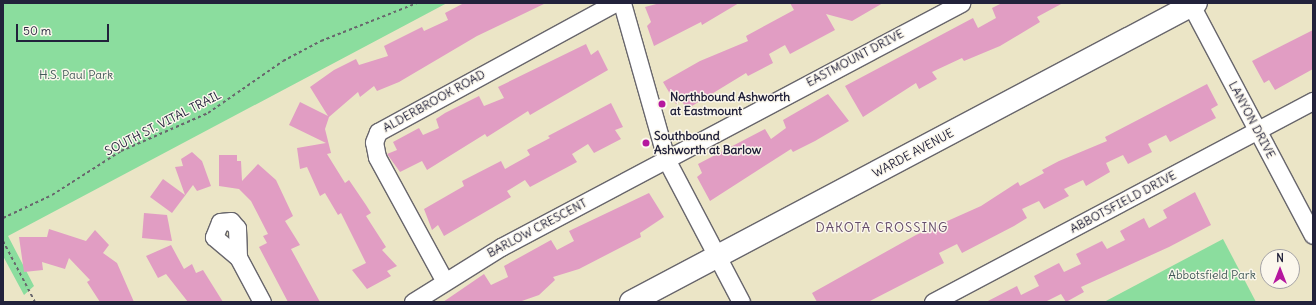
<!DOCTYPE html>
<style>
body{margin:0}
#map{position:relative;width:1316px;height:305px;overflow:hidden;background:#ebe5c6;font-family:Delius,sans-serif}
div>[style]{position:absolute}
.green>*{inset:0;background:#8bdd9e}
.building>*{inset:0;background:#e19dc3}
.path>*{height:2px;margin-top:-1px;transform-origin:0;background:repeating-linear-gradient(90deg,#68666c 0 3px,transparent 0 6px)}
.roads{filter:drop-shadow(1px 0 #68666c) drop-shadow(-1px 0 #68666c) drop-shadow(0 1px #68666c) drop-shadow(0 -1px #68666c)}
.minor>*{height:17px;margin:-8.5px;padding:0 8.5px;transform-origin:8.5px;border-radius:8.5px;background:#fff}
.major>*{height:22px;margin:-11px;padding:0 11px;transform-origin:11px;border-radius:11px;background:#fff}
.dots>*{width:11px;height:11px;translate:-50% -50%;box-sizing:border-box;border:2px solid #fbf7ec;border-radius:50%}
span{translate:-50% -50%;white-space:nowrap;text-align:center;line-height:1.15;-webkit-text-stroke:3px #fbf7ec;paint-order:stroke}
.street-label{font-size:12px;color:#22223b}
.park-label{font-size:12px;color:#425a59}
.poi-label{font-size:12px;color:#22223b;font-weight:700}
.left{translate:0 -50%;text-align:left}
.neighbourhood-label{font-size:13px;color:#654d6b;letter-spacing:1px}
.frame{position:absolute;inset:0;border:4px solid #22223b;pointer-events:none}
.north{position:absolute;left:1260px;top:249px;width:40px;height:40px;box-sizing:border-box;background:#fbf7ec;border:1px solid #a4a2a5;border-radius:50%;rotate:0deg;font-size:11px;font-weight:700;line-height:16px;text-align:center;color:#22223b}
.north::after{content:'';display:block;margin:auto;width:14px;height:18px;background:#b5179e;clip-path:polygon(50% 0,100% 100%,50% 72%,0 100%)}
.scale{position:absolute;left:16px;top:24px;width:93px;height:18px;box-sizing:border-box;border:2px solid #22223b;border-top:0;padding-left:5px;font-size:12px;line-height:14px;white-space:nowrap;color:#22223b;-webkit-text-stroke:3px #fbf7ec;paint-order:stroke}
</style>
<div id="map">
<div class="green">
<div style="clip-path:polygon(3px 3px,447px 3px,8px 236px,34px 286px,24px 295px,3px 256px)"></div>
<div style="clip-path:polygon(1223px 239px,1256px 302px,1104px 302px)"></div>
</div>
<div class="building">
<div style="clip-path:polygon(464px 3px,546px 3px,477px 36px,399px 82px,377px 91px,374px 86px,360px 97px,358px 92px,329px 117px,325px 129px,331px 153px,327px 154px,345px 183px,349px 180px,366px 205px,371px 213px,366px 216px,386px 247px,382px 250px,397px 266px,387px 271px,391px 276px,367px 289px,352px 270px,366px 263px,341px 213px,338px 215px,325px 193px,320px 196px,307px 167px,300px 169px,297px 148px,326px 143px,289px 125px,300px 102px,328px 116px,310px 87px,334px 70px,356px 59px,359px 65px,388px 56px,384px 46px,422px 27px,424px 31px,448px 20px,445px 13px)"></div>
<div style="clip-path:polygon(660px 3px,739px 3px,702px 25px,701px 22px,654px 46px,647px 26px,651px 22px,645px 7px)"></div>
<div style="clip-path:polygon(790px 3px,883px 3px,852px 21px,826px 14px,835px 30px,790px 54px,785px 45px,769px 54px,773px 63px,748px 76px,746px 73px,687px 109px,681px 100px,676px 104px,663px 82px,700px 61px,748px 41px,746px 36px,794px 10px)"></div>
<div style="clip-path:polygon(1002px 3px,1063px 3px,1037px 17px,1040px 22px,1000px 46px,964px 61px,962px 58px,932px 72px,937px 79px,919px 89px,916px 83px,863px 117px,845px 86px,973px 18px,978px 28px,996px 18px,992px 8px)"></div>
<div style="clip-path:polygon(1313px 30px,1313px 69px,1275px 90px,1269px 80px,1264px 83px,1252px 61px)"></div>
<div style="clip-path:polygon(586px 44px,591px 55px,598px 50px,608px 70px,530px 115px,528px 111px,487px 137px,485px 134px,427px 170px,422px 161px,400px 172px,387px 154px,397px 150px,393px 142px,419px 128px,423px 135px,439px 128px,436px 119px,445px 113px,479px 96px,484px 106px,504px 98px,498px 87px)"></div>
<div style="clip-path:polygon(1207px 84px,1218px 105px,1211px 109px,1216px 118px,1170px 142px,1166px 135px,1148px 144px,1152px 152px,1128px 164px,1123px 155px,1106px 163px,1110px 172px,1086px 186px,1083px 180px,1064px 189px,1069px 196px,1044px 209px,1039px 201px,1022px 209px,1027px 218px,1014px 226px,962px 253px,957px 244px,939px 253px,944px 263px,868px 302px,817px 302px,812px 293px,916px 235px,981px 206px,1018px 182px,1020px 186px,1044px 173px,1042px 170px,1059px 161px,1107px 141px,1105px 137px)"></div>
<div style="clip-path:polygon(828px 94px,849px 121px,815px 141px,793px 152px,791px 149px,710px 201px,697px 177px,702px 173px,698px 164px,765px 129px,771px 139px,786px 128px,783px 120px)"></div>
<div style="clip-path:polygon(611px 103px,623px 127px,615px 130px,621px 139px,594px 153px,588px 144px,572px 154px,577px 162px,530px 187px,525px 180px,507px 191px,511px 197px,444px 236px,438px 225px,432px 230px,424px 209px,464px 186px,462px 181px,501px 161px,505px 169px,530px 155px,527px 150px,550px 138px,548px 136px)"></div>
<div style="clip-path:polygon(192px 152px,202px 161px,211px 186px,197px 191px,193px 185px,172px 213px,150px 197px,163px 179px,185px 195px,175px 167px,183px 166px,181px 159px)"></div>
<div style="clip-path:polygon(219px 155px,237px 155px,237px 161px,241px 161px,242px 181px,258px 164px,276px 180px,293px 216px,285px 221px,300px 245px,291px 249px,320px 302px,288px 302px,259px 247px,267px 243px,263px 236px,268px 234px,251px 201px,239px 189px,219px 186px)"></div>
<div style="clip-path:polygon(1195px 192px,1211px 225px,1169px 247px,1081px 287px,1084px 292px,1066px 302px,1061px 294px,1045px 302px,986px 302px,1017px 286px,1021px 295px,1039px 286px,1034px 276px,1059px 263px,1064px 272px,1081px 264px,1076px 254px,1102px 241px,1107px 249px,1125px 240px,1120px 231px,1144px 218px,1149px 228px,1167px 218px,1163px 210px)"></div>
<div style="clip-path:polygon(649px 193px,664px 217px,640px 233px,641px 237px,579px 269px,553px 277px,555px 280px,539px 295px,519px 302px,443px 302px,484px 274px,491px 285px,508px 277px,504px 266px,551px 240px,557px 250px,574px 241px,569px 231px)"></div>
<div style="clip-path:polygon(144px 213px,167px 215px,172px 241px,142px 238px)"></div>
<div style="clip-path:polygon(49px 229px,86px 241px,95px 230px,109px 245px,103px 253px,117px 263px,134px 302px,100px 302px,87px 282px,90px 280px,69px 258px,65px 269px,42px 262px,43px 270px,24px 272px,19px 237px,47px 237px)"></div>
<div style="clip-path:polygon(171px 245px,184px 269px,192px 264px,196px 273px,203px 270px,223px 302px,188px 302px,166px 274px,158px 278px,146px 256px)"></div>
</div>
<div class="path">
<div style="left:3px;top:218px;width:54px;rotate:-25.1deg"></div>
<div style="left:52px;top:195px;width:82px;rotate:-32.5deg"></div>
<div style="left:121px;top:151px;width:95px;rotate:-23.6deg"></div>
<div style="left:208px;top:113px;width:91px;rotate:-34.7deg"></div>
<div style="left:283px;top:61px;width:43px;rotate:-27.8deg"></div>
<div style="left:321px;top:41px;width:103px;rotate:-21.6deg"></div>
<div style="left:3px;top:241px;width:69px;rotate:62.3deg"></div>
</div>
<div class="roads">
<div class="minor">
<div style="left:622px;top:3px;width:162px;rotate:74.2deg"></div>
<div style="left:666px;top:159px;width:161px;rotate:62.3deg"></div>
<div style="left:1191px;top:5px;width:260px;rotate:62.1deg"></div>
<div style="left:238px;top:257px;width:29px;rotate:-92deg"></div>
<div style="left:237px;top:228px;width:9px;rotate:-131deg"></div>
<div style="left:231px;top:221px;width:11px;rotate:175deg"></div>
<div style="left:220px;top:222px;width:16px;rotate:112deg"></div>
<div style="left:214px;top:237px;width:31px;rotate:40deg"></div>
<div style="left:238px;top:257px;width:51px;rotate:61.9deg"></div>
<div style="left:444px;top:280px;width:140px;rotate:-118.6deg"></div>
<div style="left:377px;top:157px;width:15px;rotate:-101deg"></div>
<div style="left:374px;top:142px;width:11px;rotate:-68deg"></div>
<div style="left:378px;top:132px;width:270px;rotate:-28.6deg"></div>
<div style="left:413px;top:302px;width:104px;rotate:-32deg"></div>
<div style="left:501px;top:247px;width:521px;rotate:-27.94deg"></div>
<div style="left:933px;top:302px;width:430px;rotate:-27.9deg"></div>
</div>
<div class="major">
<div style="left:631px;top:302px;width:639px;rotate:-27.89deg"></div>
</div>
</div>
<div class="dots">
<div style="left:662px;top:104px;background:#b5179e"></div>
<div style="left:646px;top:143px;background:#b5179e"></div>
</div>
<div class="street-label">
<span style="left:855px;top:58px;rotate:-28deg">EASTMOUNT DRIVE</span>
<span style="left:434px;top:101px;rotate:-29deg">ALDERBROOK ROAD</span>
<span style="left:1252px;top:120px;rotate:62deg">LANYON DRIVE</span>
<span style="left:163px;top:123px;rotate:-27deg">SOUTH ST. VITAL TRAIL</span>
<span style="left:913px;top:153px;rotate:-28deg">WARDE AVENUE</span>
<span style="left:1123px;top:202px;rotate:-28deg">ABBOTSFIELD DRIVE</span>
<span style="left:537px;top:228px;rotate:-28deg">BARLOW CRESCENT</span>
</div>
<div class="park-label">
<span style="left:76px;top:75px">H.S. Paul Park</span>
<span style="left:1212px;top:275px">Abbotsfield Park</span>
</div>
<div class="poi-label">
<span class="left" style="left:670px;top:104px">Northbound Ashworth<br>at Eastmount</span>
<span class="left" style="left:654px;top:143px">Southbound<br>Ashworth at Barlow</span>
</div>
<div class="neighbourhood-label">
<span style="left:882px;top:228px">DAKOTA CROSSING</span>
</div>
<div class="frame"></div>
<div class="north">N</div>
<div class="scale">50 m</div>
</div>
